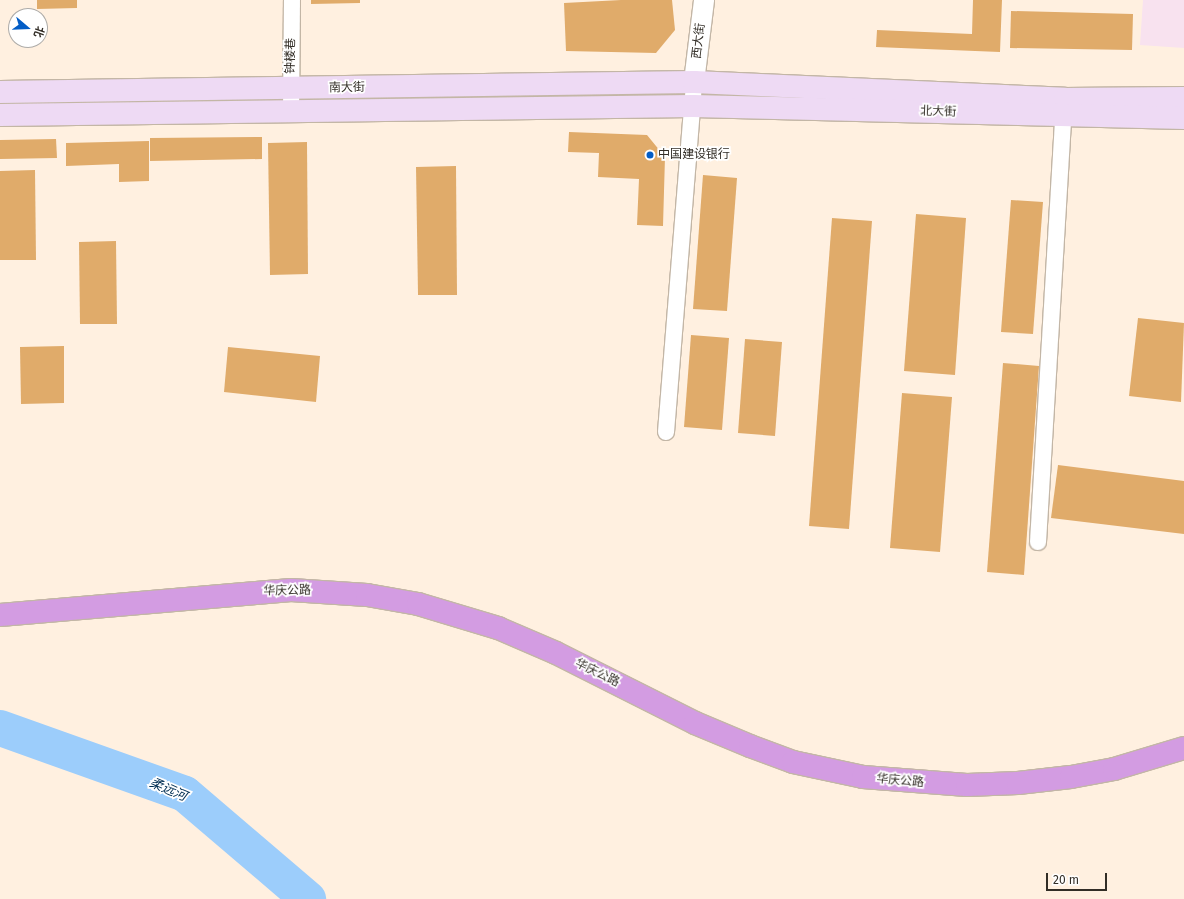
<!DOCTYPE html>
<meta charset="utf-8">
<style>
body{margin:0}
#map{position:relative;width:1184px;height:899px;overflow:hidden;background:#fff0e0;font-family:"Fira Sans","Noto Sans SC",sans-serif}
div>[style]{position:absolute}
.education>*{inset:0;background:#f8e2ef}
.river>*{height:36px;margin:-18px;padding:0 18px;transform-origin:18px;border-radius:18px;background:#9ccdfb}
.building>*{inset:0;background:#e0ab6a}
.roads{filter:drop-shadow(1px 0 #c3b6a6) drop-shadow(-1px 0 #c3b6a6) drop-shadow(0 1px #c3b6a6) drop-shadow(0 -1px #c3b6a6)}
.minor>*{height:16px;margin:-8px;padding:0 8px;transform-origin:8px;border-radius:8px;background:#fff}
.tertiary>*{height:20px;margin:-10px;padding:0 10px;transform-origin:10px;border-radius:10px;background:#fff}
.secondary>*{height:22px;margin:-11px;padding:0 11px;transform-origin:11px;border-radius:11px;background:#eedaf4}
.trunk>*{height:22px;margin:-11px;padding:0 11px;transform-origin:11px;border-radius:11px;background:#d39ce2}
.dots>*{width:11px;height:11px;translate:-50% -50%;box-sizing:border-box;border:2px solid #fff;border-radius:50%}
span{translate:-50% -50%;white-space:nowrap;text-align:center;line-height:1.15;-webkit-text-stroke:3.5px #fff;paint-order:stroke}
.street-label{font-size:12px;color:#322d26}
.poi-label{font-size:12px;color:#322d26}
.left{translate:0 -50%;text-align:left}
.water-label{font-size:13px;color:#002e52;font-style:italic}
.north{position:absolute;left:8px;top:8px;width:40px;height:40px;box-sizing:border-box;background:#fff;border:1px solid #adaba8;border-radius:50%;rotate:109deg;font-size:11px;font-weight:700;line-height:16px;text-align:center;color:#322d26}
.north::after{content:'';display:block;margin:auto;width:14px;height:18px;background:#035dc6;clip-path:polygon(50% 0,100% 100%,50% 72%,0 100%)}
.scale{position:absolute;left:1046px;top:873px;width:61px;height:18px;box-sizing:border-box;border:2px solid #322d26;border-top:0;padding-left:5px;font-size:12px;line-height:14px;white-space:nowrap;color:#322d26;-webkit-text-stroke:3px #fff;paint-order:stroke}
</style>
<div id="map">
<div class="education">
<div style="clip-path:polygon(1143px 0,1184px 0,1184px 48px,1140px 45px)"></div>
</div>
<div class="river">
<div style="left:0;top:728px;width:196px;rotate:19.6deg"></div>
<div style="left:185px;top:794px;width:162px;rotate:40.5deg"></div>
</div>
<div class="building">
<div style="clip-path:polygon(37px 0,77px 0,77px 8px,37px 9px)"></div>
<div style="clip-path:polygon(311px 0,360px 0,360px 3px,311px 4px)"></div>
<div style="clip-path:polygon(621px 0,672px 0,675px 30px,656px 53px,566px 51px,564px 3px)"></div>
<div style="clip-path:polygon(973px 0,1002px 0,1000px 52px,876px 47px,877px 30px,972px 34px)"></div>
<div style="clip-path:polygon(1011px 11px,1133px 14px,1132px 50px,1010px 48px)"></div>
<div style="clip-path:polygon(569px 132px,647px 135px,665px 157px,663px 226px,637px 225px,639px 179px,598px 177px,599px 153px,568px 152px)"></div>
<div style="clip-path:polygon(262px 137px,262px 159px,150px 161px,150px 138px)"></div>
<div style="clip-path:polygon(56px 139px,57px 158px,0 159px,0 140px)"></div>
<div style="clip-path:polygon(149px 141px,149px 181px,119px 182px,119px 164px,66px 166px,66px 143px)"></div>
<div style="clip-path:polygon(307px 142px,308px 274px,270px 275px,268px 143px)"></div>
<div style="clip-path:polygon(456px 166px,457px 295px,418px 295px,416px 167px)"></div>
<div style="clip-path:polygon(35px 170px,36px 260px,0 260px,0 171px)"></div>
<div style="clip-path:polygon(703px 175px,737px 178px,727px 311px,693px 309px)"></div>
<div style="clip-path:polygon(1011px 200px,1043px 202px,1033px 334px,1001px 332px)"></div>
<div style="clip-path:polygon(916px 214px,966px 218px,955px 375px,904px 371px)"></div>
<div style="clip-path:polygon(832px 218px,872px 221px,849px 529px,809px 526px)"></div>
<div style="clip-path:polygon(116px 241px,117px 324px,80px 324px,79px 242px)"></div>
<div style="clip-path:polygon(1138px 318px,1184px 323px,1181px 402px,1129px 396px)"></div>
<div style="clip-path:polygon(691px 335px,729px 338px,722px 430px,684px 427px)"></div>
<div style="clip-path:polygon(745px 339px,782px 342px,775px 436px,738px 433px)"></div>
<div style="clip-path:polygon(64px 346px,64px 403px,21px 404px,20px 347px)"></div>
<div style="clip-path:polygon(228px 347px,320px 356px,316px 402px,224px 392px)"></div>
<div style="clip-path:polygon(1003px 363px,1039px 366px,1024px 575px,987px 572px)"></div>
<div style="clip-path:polygon(902px 393px,952px 397px,940px 552px,890px 548px)"></div>
<div style="clip-path:polygon(1058px 465px,1184px 481px,1184px 534px,1051px 518px)"></div>
</div>
<div class="roads">
<div class="minor">
<div style="left:291px;top:112px;width:112px;rotate:-89.5deg"></div>
<div style="left:666px;top:432px;width:351px;rotate:-85.4deg"></div>
<div style="left:1038px;top:542px;width:439px;rotate:-86.6deg"></div>
</div>
<div class="tertiary">
<div style="left:694px;top:82px;width:83px;rotate:-83deg"></div>
</div>
<div class="secondary">
<div style="left:0;top:92px;width:694px;rotate:-0.83deg"></div>
<div style="left:694px;top:82px;width:371px;rotate:2.6deg"></div>
<div style="left:1065px;top:99px;width:119px;rotate:-0.5deg"></div>
<div style="left:0;top:115px;width:693px;rotate:-0.74deg"></div>
<div style="left:693px;top:106px;width:491px;rotate:1.4deg"></div>
</div>
<div class="trunk">
<div style="left:0;top:615px;width:292px;rotate:-4.9deg"></div>
<div style="left:291px;top:590px;width:76px;rotate:3.8deg"></div>
<div style="left:367px;top:595px;width:52px;rotate:10deg"></div>
<div style="left:418px;top:604px;width:84px;rotate:16.7deg"></div>
<div style="left:498px;top:628px;width:63px;rotate:23.3deg"></div>
<div style="left:556px;top:653px;width:156px;rotate:26.7deg"></div>
<div style="left:695px;top:723px;width:60px;rotate:22.7deg"></div>
<div style="left:750px;top:746px;width:46px;rotate:20.4deg"></div>
<div style="left:793px;top:762px;width:72px;rotate:12.1deg"></div>
<div style="left:863px;top:777px;width:104px;rotate:4.4deg"></div>
<div style="left:967px;top:785px;width:51px;rotate:-2.2deg"></div>
<div style="left:1018px;top:783px;width:53px;rotate:-6.5deg"></div>
<div style="left:1071px;top:777px;width:44px;rotate:-10.5deg"></div>
<div style="left:1114px;top:769px;width:73px;rotate:-16.7deg"></div>
</div>
</div>
<div class="dots">
<div style="left:650px;top:155px;background:#035dc6"></div>
</div>
<div class="street-label">
<span style="left:699px;top:41px;rotate:-83deg">西大街</span>
<span style="left:291px;top:56px;rotate:-89deg">钟楼巷</span>
<span style="left:347px;top:88px;rotate:-1deg">南大街</span>
<span style="left:938px;top:112px;rotate:2deg">北大街</span>
<span style="left:287px;top:591px;rotate:-1deg">华庆公路</span>
<span style="left:597px;top:673px;rotate:26deg">华庆公路</span>
<span style="left:900px;top:781px;rotate:5deg">华庆公路</span>
</div>
<div class="poi-label">
<span class="left" style="left:658px;top:155px">中国建设银行</span>
</div>
<div class="water-label">
<span style="left:168px;top:790px;rotate:23deg">柔远河</span>
</div>
<div class="north">北</div>
<div class="scale">20 m</div>
</div>
